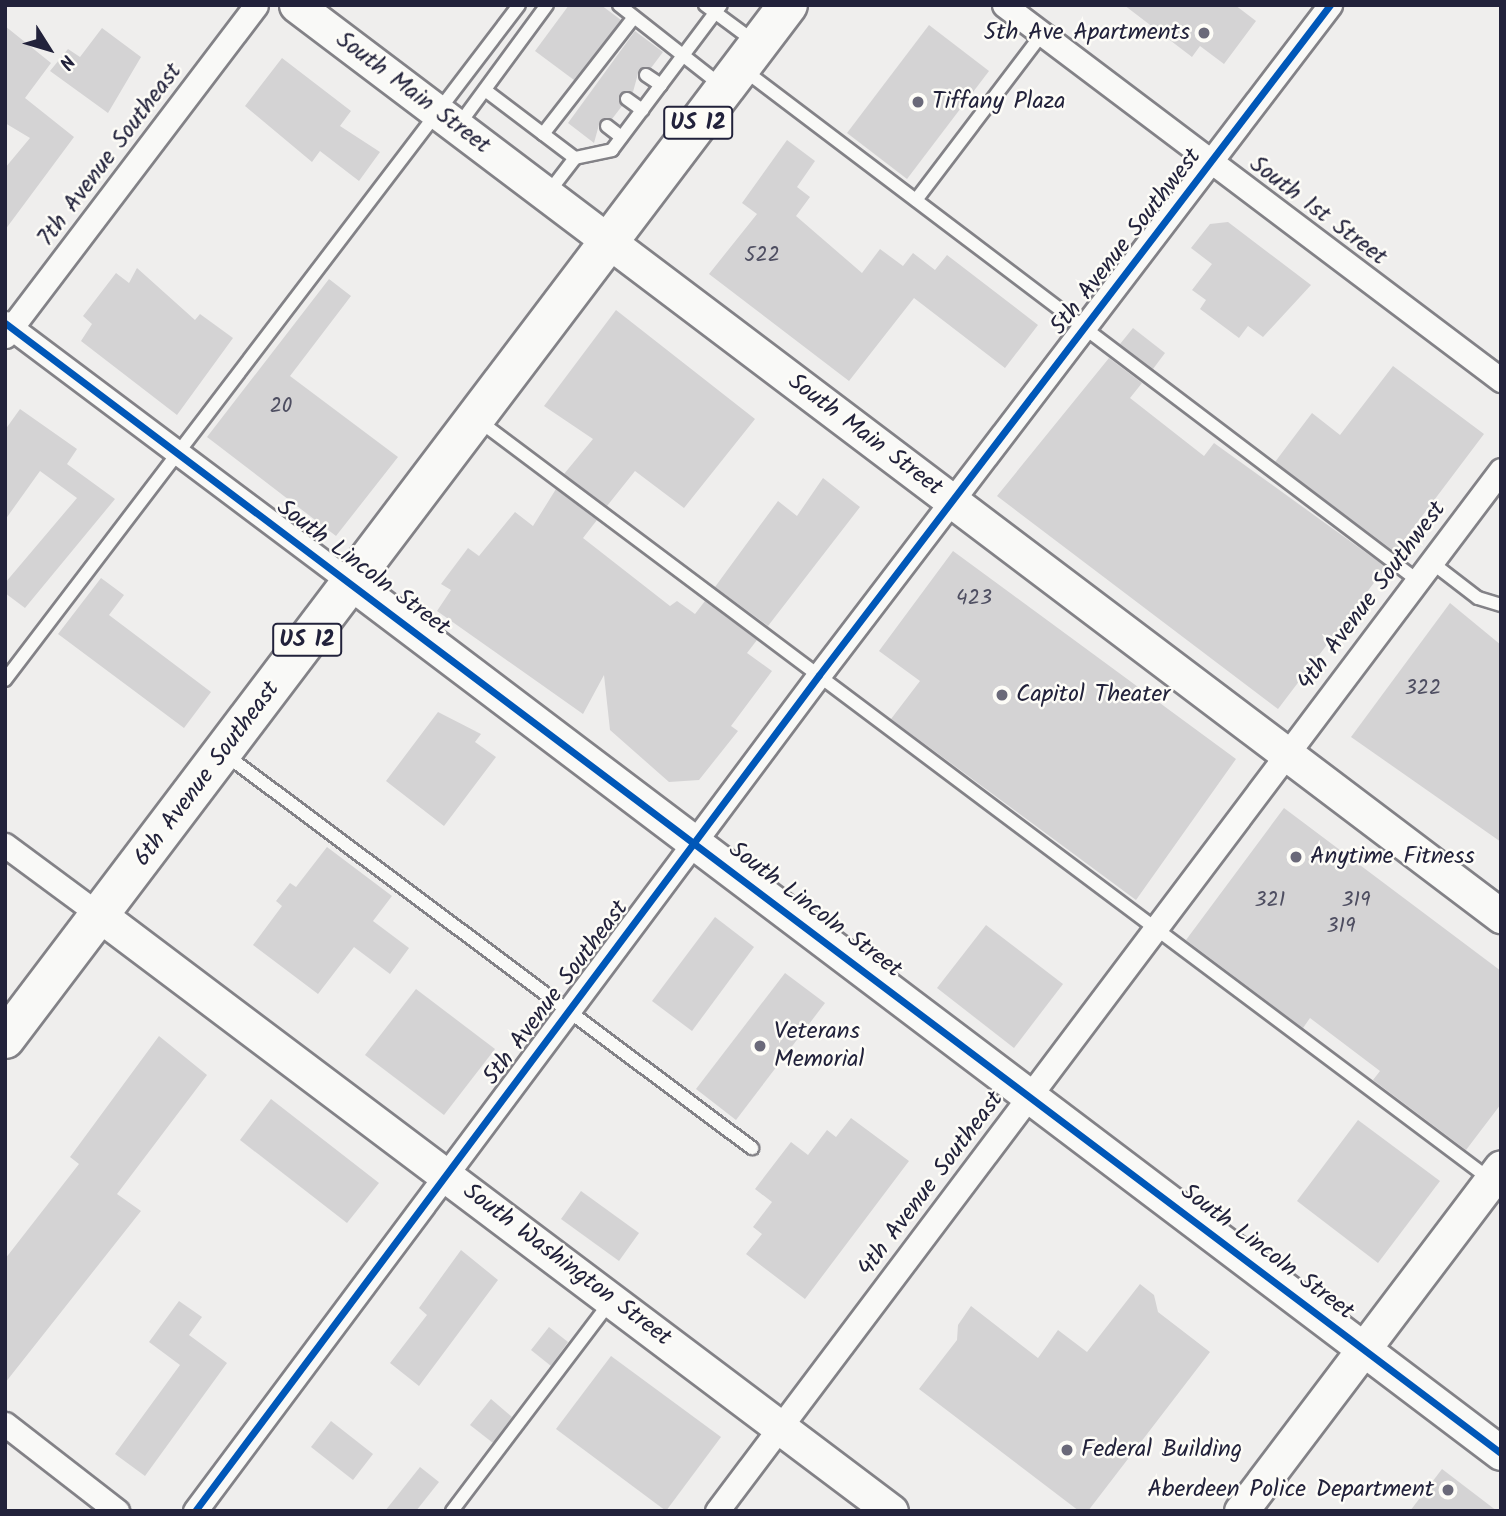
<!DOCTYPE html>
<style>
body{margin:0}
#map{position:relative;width:1506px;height:1516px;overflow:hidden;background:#efeeed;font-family:Kalam,sans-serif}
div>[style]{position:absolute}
.building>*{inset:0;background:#d4d3d4}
.roads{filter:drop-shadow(2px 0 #838287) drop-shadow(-2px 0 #838287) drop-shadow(0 2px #838287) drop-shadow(0 -2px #838287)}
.lane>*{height:12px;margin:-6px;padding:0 6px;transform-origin:6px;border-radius:6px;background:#f9f9f7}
.street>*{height:23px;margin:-11.5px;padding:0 11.5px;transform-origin:11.5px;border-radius:11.5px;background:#f9f9f7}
.secondary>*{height:33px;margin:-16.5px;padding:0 16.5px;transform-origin:16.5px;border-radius:16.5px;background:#f9f9f7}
.highway>*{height:38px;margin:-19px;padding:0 19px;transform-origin:19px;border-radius:19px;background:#f9f9f7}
.cycleway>*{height:7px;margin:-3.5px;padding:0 3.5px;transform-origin:3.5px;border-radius:3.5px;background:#0057b8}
.dots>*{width:19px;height:19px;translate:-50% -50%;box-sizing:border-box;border:4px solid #fdfcf7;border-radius:50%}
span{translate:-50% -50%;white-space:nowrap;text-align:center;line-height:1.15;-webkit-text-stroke:5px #fdfcf7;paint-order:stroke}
.number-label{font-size:21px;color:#4e4e61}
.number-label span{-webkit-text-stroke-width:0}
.shield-label span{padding:2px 5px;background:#fdfcf7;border:2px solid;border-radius:5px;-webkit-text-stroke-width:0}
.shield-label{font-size:23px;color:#22223b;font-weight:700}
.poi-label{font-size:24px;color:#22223b}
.right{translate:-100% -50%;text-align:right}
.left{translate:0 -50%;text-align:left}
.street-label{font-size:24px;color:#22223b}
.frame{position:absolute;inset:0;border:7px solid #22223b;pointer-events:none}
.north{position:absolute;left:14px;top:14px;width:70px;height:70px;-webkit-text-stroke:5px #fdfcf7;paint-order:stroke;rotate:127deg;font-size:19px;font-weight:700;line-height:28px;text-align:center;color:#22223b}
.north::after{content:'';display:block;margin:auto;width:24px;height:32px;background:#22223b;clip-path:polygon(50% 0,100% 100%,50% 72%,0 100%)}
</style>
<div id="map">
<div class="building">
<div style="clip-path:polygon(569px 5px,601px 5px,621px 20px,574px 80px,535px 51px)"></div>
<div style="clip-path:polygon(1124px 5px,1235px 5px,1256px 21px,1224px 64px,1200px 46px,1192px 57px)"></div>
<div style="clip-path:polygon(929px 25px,989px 71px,907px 179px,847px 133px)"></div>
<div style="clip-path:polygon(5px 26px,51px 63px,25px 98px,74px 137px,5px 230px,5px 168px,30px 138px,5px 123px)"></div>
<div style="clip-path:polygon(102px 28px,141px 57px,108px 113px,50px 71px,68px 49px,80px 57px)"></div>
<div style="clip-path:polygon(635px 31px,663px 52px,651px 68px,639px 70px,633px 92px,620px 93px,622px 106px,612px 119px,600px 121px,594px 143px,568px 123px)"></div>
<div style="clip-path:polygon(282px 58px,351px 111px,340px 126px,380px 152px,359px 181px,320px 151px,312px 162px,245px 106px)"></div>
<div style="clip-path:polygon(787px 140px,815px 161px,797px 187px,810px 197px,796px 216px,862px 273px,880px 249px,903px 266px,913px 253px,935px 270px,947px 255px,1038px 325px,1005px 368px,914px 298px,849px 381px,709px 274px,757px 214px,742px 203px)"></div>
<div style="clip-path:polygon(1228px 222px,1311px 285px,1263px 337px,1248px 326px,1239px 338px,1200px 309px,1206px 300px,1192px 290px,1212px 264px,1191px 248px,1210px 224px)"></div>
<div style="clip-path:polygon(137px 268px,195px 320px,200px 314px,233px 338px,177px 415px,81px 341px,92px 324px,83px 316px,116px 273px,129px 283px)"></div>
<div style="clip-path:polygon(329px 279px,351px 296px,290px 376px,398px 457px,336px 536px,207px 437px)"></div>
<div style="clip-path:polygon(616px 310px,755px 419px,684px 508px,635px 471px,607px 506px,564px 474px,593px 439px,544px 406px)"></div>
<div style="clip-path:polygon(1133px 328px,1165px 353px,1153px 369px,1120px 344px)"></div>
<div style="clip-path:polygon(1109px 358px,1142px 383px,1130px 398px,1204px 456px,1214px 443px,1386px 567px,1278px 709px,997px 496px)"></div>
<div style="clip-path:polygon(1393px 366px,1484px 434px,1395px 552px,1275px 462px,1312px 413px,1340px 435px)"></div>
<div style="clip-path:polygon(20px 409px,77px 449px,67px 464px,115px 499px,25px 608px,5px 593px,5px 583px,77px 498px,40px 471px,5px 520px,5px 430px)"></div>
<div style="clip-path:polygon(823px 478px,860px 507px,768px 626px,715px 587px,778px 501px,797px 516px)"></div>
<div style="clip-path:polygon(556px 489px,597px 520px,583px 538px,670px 606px,677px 601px,695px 614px,705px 601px,757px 640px,747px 653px,772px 671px,731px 726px,738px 731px,699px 780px,669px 782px,610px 730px,604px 675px,583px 714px,437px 611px,451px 590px,441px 584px,468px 548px,479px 556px,515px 512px,533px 526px)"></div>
<div style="clip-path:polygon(953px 551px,1236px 759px,1136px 900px,891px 719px,920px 681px,879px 651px)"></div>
<div style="clip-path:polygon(101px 578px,124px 595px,109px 615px,211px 692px,184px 728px,58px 634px)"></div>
<div style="clip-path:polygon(1450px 603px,1501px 645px,1501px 842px,1351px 737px)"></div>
<div style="clip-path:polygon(438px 712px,481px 734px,475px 742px,496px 757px,444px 826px,386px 781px)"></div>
<div style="clip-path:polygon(1284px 808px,1501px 971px,1501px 1104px,1466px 1150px,1373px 1080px,1380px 1071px,1310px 1018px,1303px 1028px,1186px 940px)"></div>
<div style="clip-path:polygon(327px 847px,392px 896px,373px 921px,409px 948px,390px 974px,354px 947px,318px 994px,253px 945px,282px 906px,276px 901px,290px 883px,296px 887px)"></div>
<div style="clip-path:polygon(715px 917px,754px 947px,692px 1031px,652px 1001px)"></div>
<div style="clip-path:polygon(986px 925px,1063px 984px,1014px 1048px,937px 988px)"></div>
<div style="clip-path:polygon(785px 973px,825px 1003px,736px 1120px,696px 1089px)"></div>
<div style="clip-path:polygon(416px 989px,495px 1049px,444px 1115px,365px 1055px)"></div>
<div style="clip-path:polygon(159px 1036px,207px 1075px,117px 1194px,141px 1211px,5px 1383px,5px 1259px,79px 1164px,70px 1157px)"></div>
<div style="clip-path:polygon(271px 1099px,379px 1183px,347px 1223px,240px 1140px)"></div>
<div style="clip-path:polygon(851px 1118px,909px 1161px,805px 1299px,746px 1254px,762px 1234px,753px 1227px,772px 1202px,755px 1189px,791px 1142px,808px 1155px,827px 1130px,836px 1137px)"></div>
<div style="clip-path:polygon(1358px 1120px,1440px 1181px,1378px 1263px,1297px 1201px)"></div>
<div style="clip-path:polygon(581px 1191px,639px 1233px,619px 1261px,561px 1219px)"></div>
<div style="clip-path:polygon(461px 1250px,498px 1280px,419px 1386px,390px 1363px,427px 1315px,419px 1308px)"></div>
<div style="clip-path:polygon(1140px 1284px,1154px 1295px,1158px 1312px,1210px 1352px,1088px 1511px,1079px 1511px,919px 1389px,957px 1340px,958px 1325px,971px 1306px,1038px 1358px,1058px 1330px,1087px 1352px)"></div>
<div style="clip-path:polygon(179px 1301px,202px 1317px,189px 1335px,227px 1363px,145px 1476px,115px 1454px,180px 1365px,149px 1342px)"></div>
<div style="clip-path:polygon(549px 1327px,568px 1342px,551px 1366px,531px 1350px)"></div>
<div style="clip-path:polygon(611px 1356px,721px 1437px,666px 1511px,556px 1429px)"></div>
<div style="clip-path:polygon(491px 1399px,512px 1417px,493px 1443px,470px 1425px)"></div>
<div style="clip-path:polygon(331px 1421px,373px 1454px,353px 1480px,311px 1447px)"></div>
<div style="clip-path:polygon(420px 1467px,439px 1482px,416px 1511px,385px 1511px)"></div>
<div style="clip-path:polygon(1442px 1469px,1497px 1511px,1410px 1511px)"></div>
</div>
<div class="roads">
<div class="lane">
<div style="left:619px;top:5px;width:131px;rotate:38.2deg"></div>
<div style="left:705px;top:5px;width:62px;rotate:36.5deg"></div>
<div style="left:744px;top:70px;width:844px;rotate:37.15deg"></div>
<div style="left:646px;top:75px;width:18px;rotate:34deg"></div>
<div style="left:485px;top:90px;width:113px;rotate:37.1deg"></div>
<div style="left:575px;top:158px;width:44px;rotate:127.6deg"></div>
<div style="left:627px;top:99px;width:19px;rotate:36deg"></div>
<div style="left:458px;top:126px;width:150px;rotate:-53.7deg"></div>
<div style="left:607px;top:126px;width:18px;rotate:38deg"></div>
<div style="left:543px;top:134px;width:148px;rotate:-52.1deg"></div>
<div style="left:575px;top:158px;width:38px;rotate:-12deg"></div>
<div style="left:612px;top:150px;width:181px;rotate:-53.1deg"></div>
<div style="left:916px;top:200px;width:208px;rotate:-52.8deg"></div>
<div style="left:478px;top:420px;width:1266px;rotate:36.88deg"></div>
<div style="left:1431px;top:562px;width:59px;rotate:37.5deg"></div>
<div style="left:1478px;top:598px;width:24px;rotate:17deg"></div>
<div style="left:5px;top:680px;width:848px;rotate:-52.71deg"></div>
<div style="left:226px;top:755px;width:657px;rotate:36.77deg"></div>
<div style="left:452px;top:1511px;width:262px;rotate:-52.9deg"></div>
</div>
<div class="street">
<div style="left:1004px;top:5px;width:623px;rotate:37.04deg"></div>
<div style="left:5px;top:323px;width:431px;rotate:36.9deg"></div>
<div style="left:5px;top:336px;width:415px;rotate:-52.8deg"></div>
<div style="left:5px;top:845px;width:119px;rotate:36.5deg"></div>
<div style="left:5px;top:1424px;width:142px;rotate:37.8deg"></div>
<div style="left:195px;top:1511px;width:1043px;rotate:-53.26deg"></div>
<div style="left:819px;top:675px;width:843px;rotate:-52.67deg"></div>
<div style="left:717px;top:1511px;width:1303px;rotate:-53.02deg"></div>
</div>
<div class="secondary">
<div style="left:296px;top:5px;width:1511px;rotate:37.09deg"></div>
<div style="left:350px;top:582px;width:1443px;rotate:37.12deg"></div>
<div style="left:101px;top:916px;width:989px;rotate:36.99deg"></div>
<div style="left:1241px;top:1511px;width:431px;rotate:-52.9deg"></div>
</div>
<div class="highway">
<div style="left:5px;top:1039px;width:1297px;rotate:-52.87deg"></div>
</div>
</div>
<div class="cycleway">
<div style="left:5px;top:323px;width:1875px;rotate:37.07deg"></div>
<div style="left:195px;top:1511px;width:1043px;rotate:-53.26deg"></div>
<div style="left:819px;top:675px;width:843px;rotate:-52.67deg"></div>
</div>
<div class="dots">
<div style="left:1204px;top:33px;background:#6a6979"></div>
<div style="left:918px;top:102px;background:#6a6979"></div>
<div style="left:1002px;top:695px;background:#6a6979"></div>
<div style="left:1296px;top:857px;background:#6a6979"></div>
<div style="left:760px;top:1046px;background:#6a6979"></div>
<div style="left:1067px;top:1450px;background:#6a6979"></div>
<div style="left:1448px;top:1490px;background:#6a6979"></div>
</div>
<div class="number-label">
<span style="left:762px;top:256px">522</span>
<span style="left:281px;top:407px">20</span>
<span style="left:974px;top:599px">423</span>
<span style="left:1423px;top:689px">322</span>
<span style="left:1270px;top:901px">321</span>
<span style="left:1356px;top:901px">319</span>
<span style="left:1341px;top:927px">319</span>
</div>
<div class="shield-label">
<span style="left:698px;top:123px">US 12</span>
<span style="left:307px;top:640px">US 12</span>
</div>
<div class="poi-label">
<span class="right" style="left:1190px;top:33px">5th Ave Apartments</span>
<span class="left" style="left:932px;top:102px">Tiffany Plaza</span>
<span class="left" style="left:1016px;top:695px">Capitol Theater</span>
<span class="left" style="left:1310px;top:857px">Anytime Fitness</span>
<span class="left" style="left:774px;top:1046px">Veterans<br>Memorial</span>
<span class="left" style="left:1081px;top:1450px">Federal Building</span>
<span class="right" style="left:1434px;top:1490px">Aberdeen Police Department</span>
</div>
<div class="street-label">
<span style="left:413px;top:93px;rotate:37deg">South Main Street</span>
<span style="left:110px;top:155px;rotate:-53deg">7th Avenue Southeast</span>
<span style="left:1318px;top:211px;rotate:37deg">South 1st Street</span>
<span style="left:1126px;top:242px;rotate:-52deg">5th Avenue Southwest</span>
<span style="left:865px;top:435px;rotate:37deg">South Main Street</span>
<span style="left:363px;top:568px;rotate:37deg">South Lincoln Street</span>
<span style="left:1372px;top:596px;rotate:-53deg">4th Avenue Southwest</span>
<span style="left:207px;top:774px;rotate:-53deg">6th Avenue Southeast</span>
<span style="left:815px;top:910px;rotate:37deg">South Lincoln Street</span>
<span style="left:556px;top:993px;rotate:-53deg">5th Avenue Southeast</span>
<span style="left:931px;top:1184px;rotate:-53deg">4th Avenue Southeast</span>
<span style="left:1267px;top:1252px;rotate:37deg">South Lincoln Street</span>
<span style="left:567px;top:1265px;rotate:37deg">South Washington Street</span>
</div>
<div class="frame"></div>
<div class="north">N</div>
</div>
